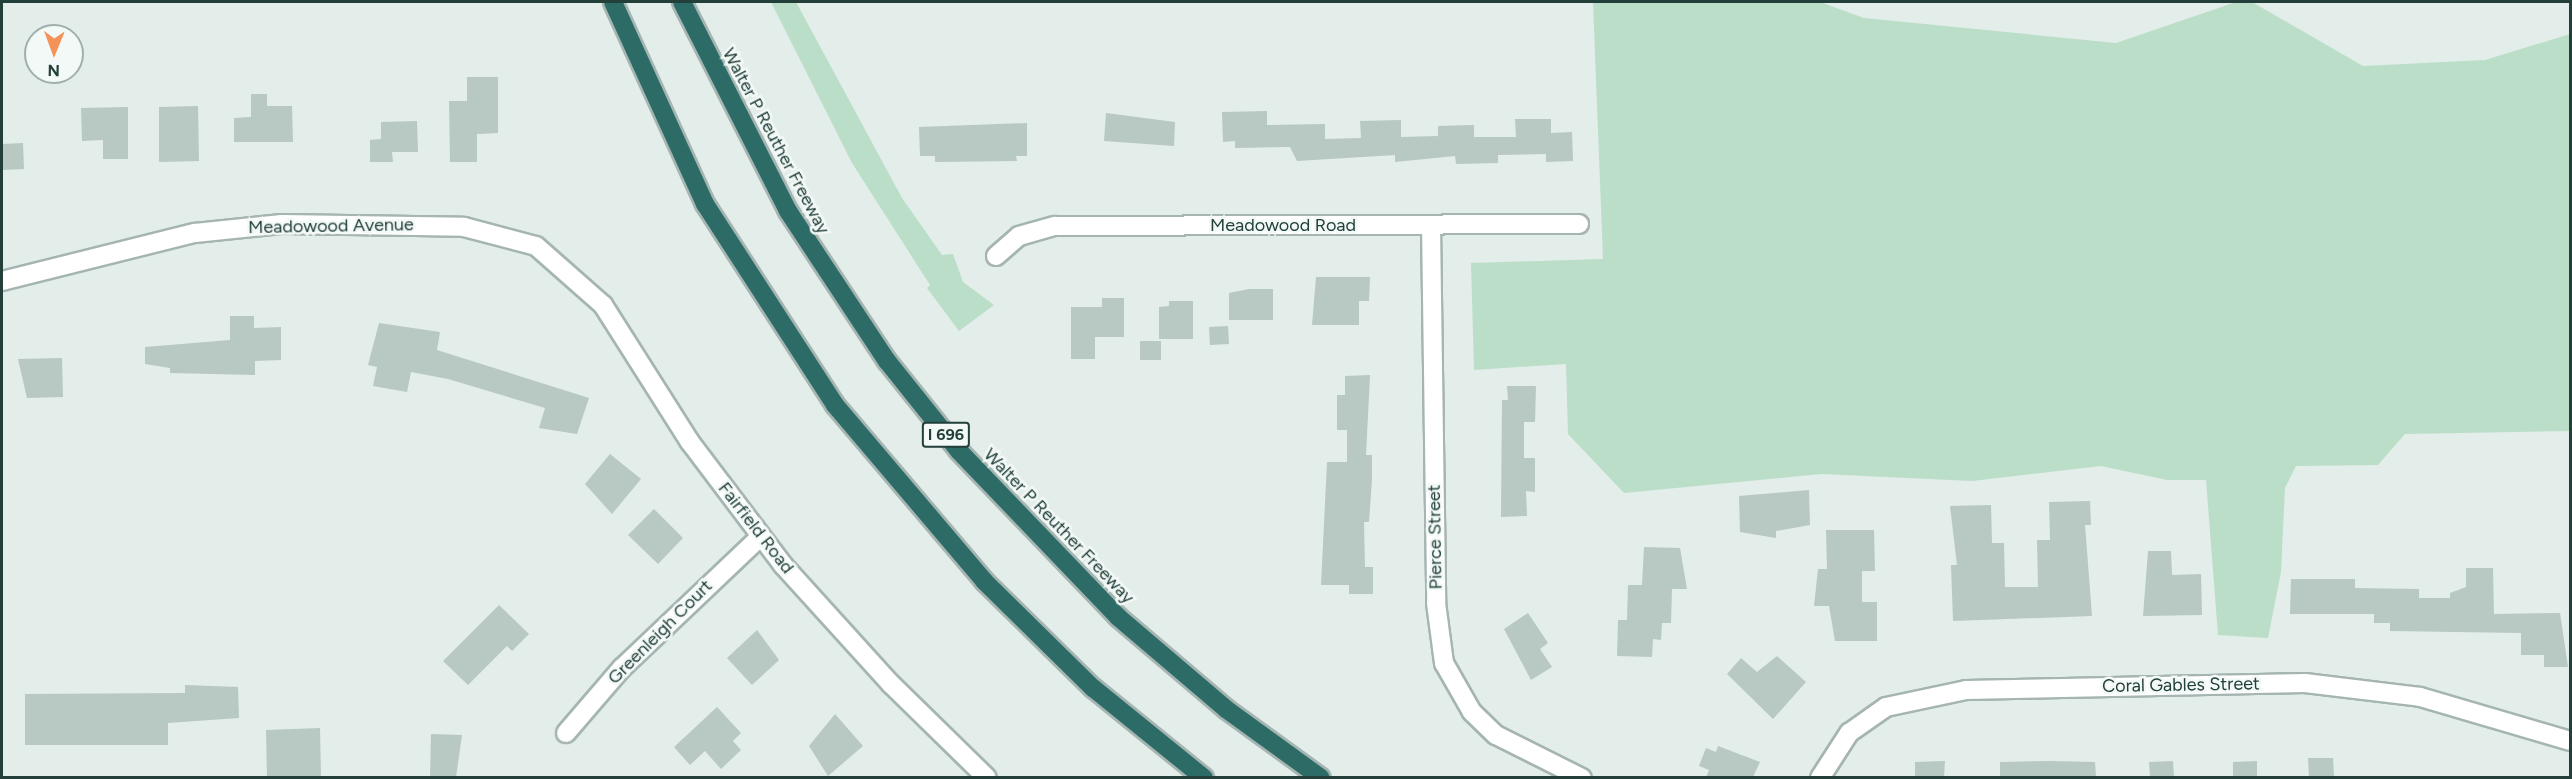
<!DOCTYPE html>
<style>
body{margin:0}
#map{position:relative;width:2572px;height:779px;overflow:hidden;background:#e3edea;font-family:Figtree,sans-serif}
div>[style]{position:absolute}
.green>*{inset:0;background:#bbdec9}
.building>*{inset:0;background:#b8c8c3}
.roads{filter:drop-shadow(2px 0 #a5b5b2) drop-shadow(-2px 0 #a5b5b2) drop-shadow(0 2px #a5b5b2) drop-shadow(0 -2px #a5b5b2)}
.street>*{height:18px;margin:-9px;padding:0 9px;transform-origin:9px;border-radius:9px;background:#fff}
.highway>*{height:18px;margin:-9px;padding:0 9px;transform-origin:9px;border-radius:9px;background:#2d6b66}
span{translate:-50% -50%;white-space:nowrap;text-align:center;line-height:1.15;-webkit-text-stroke:5px #f3f9f7;paint-order:stroke}
.shield-label span{padding:2px 4px;background:#f3f9f7;border:2px solid;border-radius:4px;-webkit-text-stroke-width:0}
.shield-label{font-size:16px;color:#223f3a;font-weight:700}
.street-label{font-size:18px;color:#223f3a}
.frame{position:absolute;inset:0;border:3px solid #223f3a;pointer-events:none}
.north{position:absolute;left:24px;top:24px;width:60px;height:60px;box-sizing:border-box;background:#f3f9f7;border:2px solid #9fafab;border-radius:50%;rotate:181deg;font-size:16px;font-weight:700;line-height:24px;text-align:center;color:#223f3a}
.north::after{content:'';display:block;margin:auto;width:21px;height:27px;background:#f49259;clip-path:polygon(50% 0,100% 100%,50% 72%,0 100%)}
</style>
<div id="map">
<div class="green">
<div style="clip-path:polygon(771px 2px,796px 2px,902px 198px,942px 255px,953px 254px,963px 282px,994px 305px,959px 331px,927px 288px,930px 285px,852px 163px)"></div>
<div style="clip-path:polygon(1593px 2px,1820px 2px,1864px 18px,2116px 43px,2236px 2px,2252px 2px,2363px 66px,2485px 60px,2570px 34px,2570px 431px,2405px 434px,2378px 465px,2296px 466px,2285px 488px,2281px 572px,2268px 638px,2218px 635px,2206px 480px,2167px 480px,2101px 466px,1972px 481px,1821px 474px,1624px 493px,1568px 434px,1566px 364px,1474px 370px,1471px 263px,1603px 259px)"></div>
</div>
<div class="building">
<div style="clip-path:polygon(467px 77px,498px 77px,498px 133px,477px 134px,477px 162px,450px 162px,449px 101px,467px 101px)"></div>
<div style="clip-path:polygon(251px 94px,267px 94px,267px 106px,292px 106px,293px 142px,234px 142px,234px 118px,251px 117px)"></div>
<div style="clip-path:polygon(198px 106px,199px 161px,159px 162px,159px 107px)"></div>
<div style="clip-path:polygon(128px 107px,128px 159px,103px 159px,103px 140px,82px 141px,81px 108px)"></div>
<div style="clip-path:polygon(1267px 111px,1267px 125px,1325px 124px,1325px 139px,1361px 138px,1360px 121px,1401px 120px,1401px 137px,1438px 136px,1438px 126px,1474px 125px,1474px 137px,1516px 137px,1515px 119px,1551px 119px,1551px 133px,1572px 132px,1573px 161px,1546px 162px,1546px 154px,1498px 155px,1498px 163px,1456px 164px,1455px 156px,1395px 162px,1395px 155px,1297px 161px,1290px 147px,1235px 148px,1235px 141px,1223px 142px,1222px 112px)"></div>
<div style="clip-path:polygon(1106px 113px,1175px 122px,1174px 146px,1104px 141px)"></div>
<div style="clip-path:polygon(417px 121px,418px 152px,392px 152px,393px 162px,370px 162px,370px 140px,381px 139px,381px 122px)"></div>
<div style="clip-path:polygon(1027px 123px,1027px 156px,1016px 156px,1017px 161px,935px 162px,935px 156px,920px 156px,919px 127px)"></div>
<div style="clip-path:polygon(23px 143px,24px 169px,2px 170px,2px 144px)"></div>
<div style="clip-path:polygon(1316px 277px,1370px 277px,1369px 301px,1359px 301px,1359px 325px,1312px 325px)"></div>
<div style="clip-path:polygon(1249px 289px,1273px 289px,1273px 320px,1229px 320px,1229px 293px)"></div>
<div style="clip-path:polygon(1102px 298px,1124px 298px,1124px 337px,1095px 337px,1095px 359px,1071px 359px,1071px 307px,1102px 307px)"></div>
<div style="clip-path:polygon(1169px 301px,1193px 301px,1193px 339px,1159px 339px,1159px 307px,1169px 306px)"></div>
<div style="clip-path:polygon(230px 316px,254px 316px,254px 328px,281px 327px,281px 360px,255px 361px,255px 375px,170px 373px,170px 368px,145px 364px,145px 347px,230px 340px)"></div>
<div style="clip-path:polygon(379px 323px,440px 332px,437px 350px,589px 398px,577px 434px,539px 428px,545px 408px,448px 379px,411px 372px,407px 392px,373px 386px,377px 367px,368px 365px)"></div>
<div style="clip-path:polygon(1228px 326px,1229px 344px,1210px 345px,1209px 327px)"></div>
<div style="clip-path:polygon(1140px 341px,1161px 341px,1161px 360px,1140px 360px)"></div>
<div style="clip-path:polygon(62px 358px,63px 397px,27px 398px,18px 359px)"></div>
<div style="clip-path:polygon(1370px 375px,1366px 455px,1372px 455px,1372px 480px,1369px 522px,1364px 522px,1365px 567px,1373px 567px,1373px 594px,1349px 594px,1349px 585px,1321px 585px,1327px 462px,1347px 462px,1347px 430px,1337px 430px,1337px 395px,1345px 395px,1345px 376px)"></div>
<div style="clip-path:polygon(1507px 386px,1536px 386px,1535px 422px,1524px 422px,1524px 458px,1535px 458px,1535px 492px,1526px 491px,1527px 516px,1501px 517px,1502px 400px,1508px 400px)"></div>
<div style="clip-path:polygon(610px 454px,641px 479px,612px 514px,585px 484px)"></div>
<div style="clip-path:polygon(1809px 490px,1810px 525px,1776px 531px,1776px 538px,1740px 532px,1739px 496px)"></div>
<div style="clip-path:polygon(2090px 501px,2091px 525px,2085px 525px,2092px 616px,1953px 621px,1951px 565px,1957px 565px,1950px 506px,1991px 505px,1992px 543px,2004px 543px,2005px 587px,2038px 587px,2037px 540px,2050px 540px,2049px 502px)"></div>
<div style="clip-path:polygon(654px 509px,683px 538px,658px 564px,628px 535px)"></div>
<div style="clip-path:polygon(1826px 530px,1874px 530px,1875px 571px,1862px 571px,1862px 602px,1877px 602px,1877px 641px,1835px 641px,1829px 606px,1814px 606px,1818px 569px,1827px 569px)"></div>
<div style="clip-path:polygon(1644px 547px,1680px 548px,1687px 589px,1672px 589px,1671px 623px,1662px 623px,1661px 640px,1653px 639px,1652px 657px,1617px 656px,1618px 620px,1627px 620px,1628px 585px,1642px 585px)"></div>
<div style="clip-path:polygon(2148px 551px,2171px 551px,2172px 575px,2201px 574px,2202px 615px,2143px 616px)"></div>
<div style="clip-path:polygon(2466px 568px,2493px 568px,2494px 614px,2560px 613px,2568px 667px,2544px 667px,2544px 655px,2521px 655px,2521px 633px,2390px 631px,2390px 623px,2374px 623px,2374px 614px,2290px 614px,2291px 579px,2355px 579px,2355px 588px,2419px 589px,2419px 598px,2450px 598px,2450px 593px,2466px 587px)"></div>
<div style="clip-path:polygon(499px 605px,529px 634px,512px 651px,507px 646px,468px 685px,443px 661px)"></div>
<div style="clip-path:polygon(1528px 613px,1548px 643px,1540px 649px,1552px 667px,1531px 680px,1504px 629px)"></div>
<div style="clip-path:polygon(757px 630px,779px 660px,752px 685px,727px 658px)"></div>
<div style="clip-path:polygon(1777px 656px,1806px 682px,1773px 719px,1727px 674px,1741px 658px,1757px 672px)"></div>
<div style="clip-path:polygon(185px 685px,238px 687px,239px 718px,168px 723px,168px 745px,25px 745px,25px 694px,185px 693px)"></div>
<div style="clip-path:polygon(717px 707px,741px 733px,733px 741px,741px 750px,721px 769px,705px 751px,690px 765px,674px 747px)"></div>
<div style="clip-path:polygon(835px 714px,863px 746px,828px 776px,809px 746px)"></div>
<div style="clip-path:polygon(320px 728px,321px 777px,267px 777px,266px 730px)"></div>
<div style="clip-path:polygon(431px 734px,462px 735px,456px 777px,430px 777px)"></div>
<div style="clip-path:polygon(1718px 746px,1760px 762px,1753px 777px,1706px 777px,1709px 770px,1699px 766px,1706px 748px,1716px 752px)"></div>
<div style="clip-path:polygon(2308px 758px,2333px 758px,2334px 777px,2309px 777px)"></div>
<div style="clip-path:polygon(1945px 761px,1944px 777px,1915px 777px,1915px 762px)"></div>
<div style="clip-path:polygon(2050px 761px,2095px 762px,2096px 777px,2000px 777px,2000px 762px)"></div>
<div style="clip-path:polygon(2173px 761px,2174px 777px,2150px 777px,2149px 762px)"></div>
<div style="clip-path:polygon(2257px 761px,2257px 777px,2233px 777px,2233px 762px)"></div>
</div>
<div class="roads">
<div class="street">
<div style="left:1431px;top:225px;width:378px;rotate:89.2deg"></div>
<div style="left:1436px;top:603px;width:61px;rotate:82.4deg"></div>
<div style="left:1444px;top:663px;width:56px;rotate:60.3deg"></div>
<div style="left:1472px;top:712px;width:33px;rotate:44deg"></div>
<div style="left:1496px;top:735px;width:96px;rotate:26.6deg"></div>
<div style="left:996px;top:256px;width:30px;rotate:-41deg"></div>
<div style="left:1019px;top:236px;width:37px;rotate:-16deg"></div>
<div style="left:1055px;top:226px;width:524px;rotate:-0.22deg"></div>
<div style="left:2px;top:281px;width:199px;rotate:-14deg"></div>
<div style="left:195px;top:233px;width:87px;rotate:-5.9deg"></div>
<div style="left:282px;top:224px;width:182px;rotate:0.9deg"></div>
<div style="left:464px;top:227px;width:74px;rotate:14.8deg"></div>
<div style="left:536px;top:246px;width:89px;rotate:41.4deg"></div>
<div style="left:603px;top:305px;width:162px;rotate:57.6deg"></div>
<div style="left:690px;top:442px;width:154px;rotate:52.9deg"></div>
<div style="left:783px;top:565px;width:161px;rotate:47.8deg"></div>
<div style="left:891px;top:684px;width:134px;rotate:44.4deg"></div>
<div style="left:566px;top:733px;width:86px;rotate:-49.3deg"></div>
<div style="left:622px;top:668px;width:190px;rotate:-43.5deg"></div>
<div style="left:1820px;top:778px;width:54px;rotate:-57.2deg"></div>
<div style="left:1849px;top:733px;width:45px;rotate:-35.1deg"></div>
<div style="left:1886px;top:707px;width:82px;rotate:-12deg"></div>
<div style="left:1966px;top:690px;width:339px;rotate:-1.2deg"></div>
<div style="left:2305px;top:683px;width:116px;rotate:6.9deg"></div>
<div style="left:2420px;top:697px;width:156px;rotate:16.3deg"></div>
</div>
<div class="highway">
<div style="left:613px;top:2px;width:222px;rotate:65.5deg"></div>
<div style="left:705px;top:204px;width:239px;rotate:57.1deg"></div>
<div style="left:835px;top:405px;width:231px;rotate:49.7deg"></div>
<div style="left:984px;top:581px;width:153px;rotate:44.5deg"></div>
<div style="left:1093px;top:688px;width:143px;rotate:39deg"></div>
<div style="left:682px;top:2px;width:234px;rotate:63.1deg"></div>
<div style="left:788px;top:211px;width:180px;rotate:56.6deg"></div>
<div style="left:887px;top:361px;width:115px;rotate:51.3deg"></div>
<div style="left:959px;top:451px;width:230px;rotate:46.2deg"></div>
<div style="left:1118px;top:617px;width:142px;rotate:40.4deg"></div>
<div style="left:1226px;top:709px;width:117px;rotate:36deg"></div>
</div>
</div>
<div class="shield-label">
<span style="left:946px;top:435px">I 696</span>
</div>
<div class="street-label">
<span style="left:776px;top:141px;rotate:62deg">Walter P Reuther Freeway</span>
<span style="left:1283px;top:225px">Meadowood Road</span>
<span style="left:331px;top:226px;rotate:-1deg">Meadowood Avenue</span>
<span style="left:1059px;top:526px;rotate:46deg">Walter P Reuther Freeway</span>
<span style="left:756px;top:528px;rotate:52deg">Fairfield Road</span>
<span style="left:1435px;top:537px;rotate:-91deg">Pierce Street</span>
<span style="left:660px;top:632px;rotate:-45deg">Greenleigh Court</span>
<span style="left:2181px;top:685px;rotate:-1deg">Coral Gables Street</span>
</div>
<div class="frame"></div>
<div class="north">N</div>
</div>
